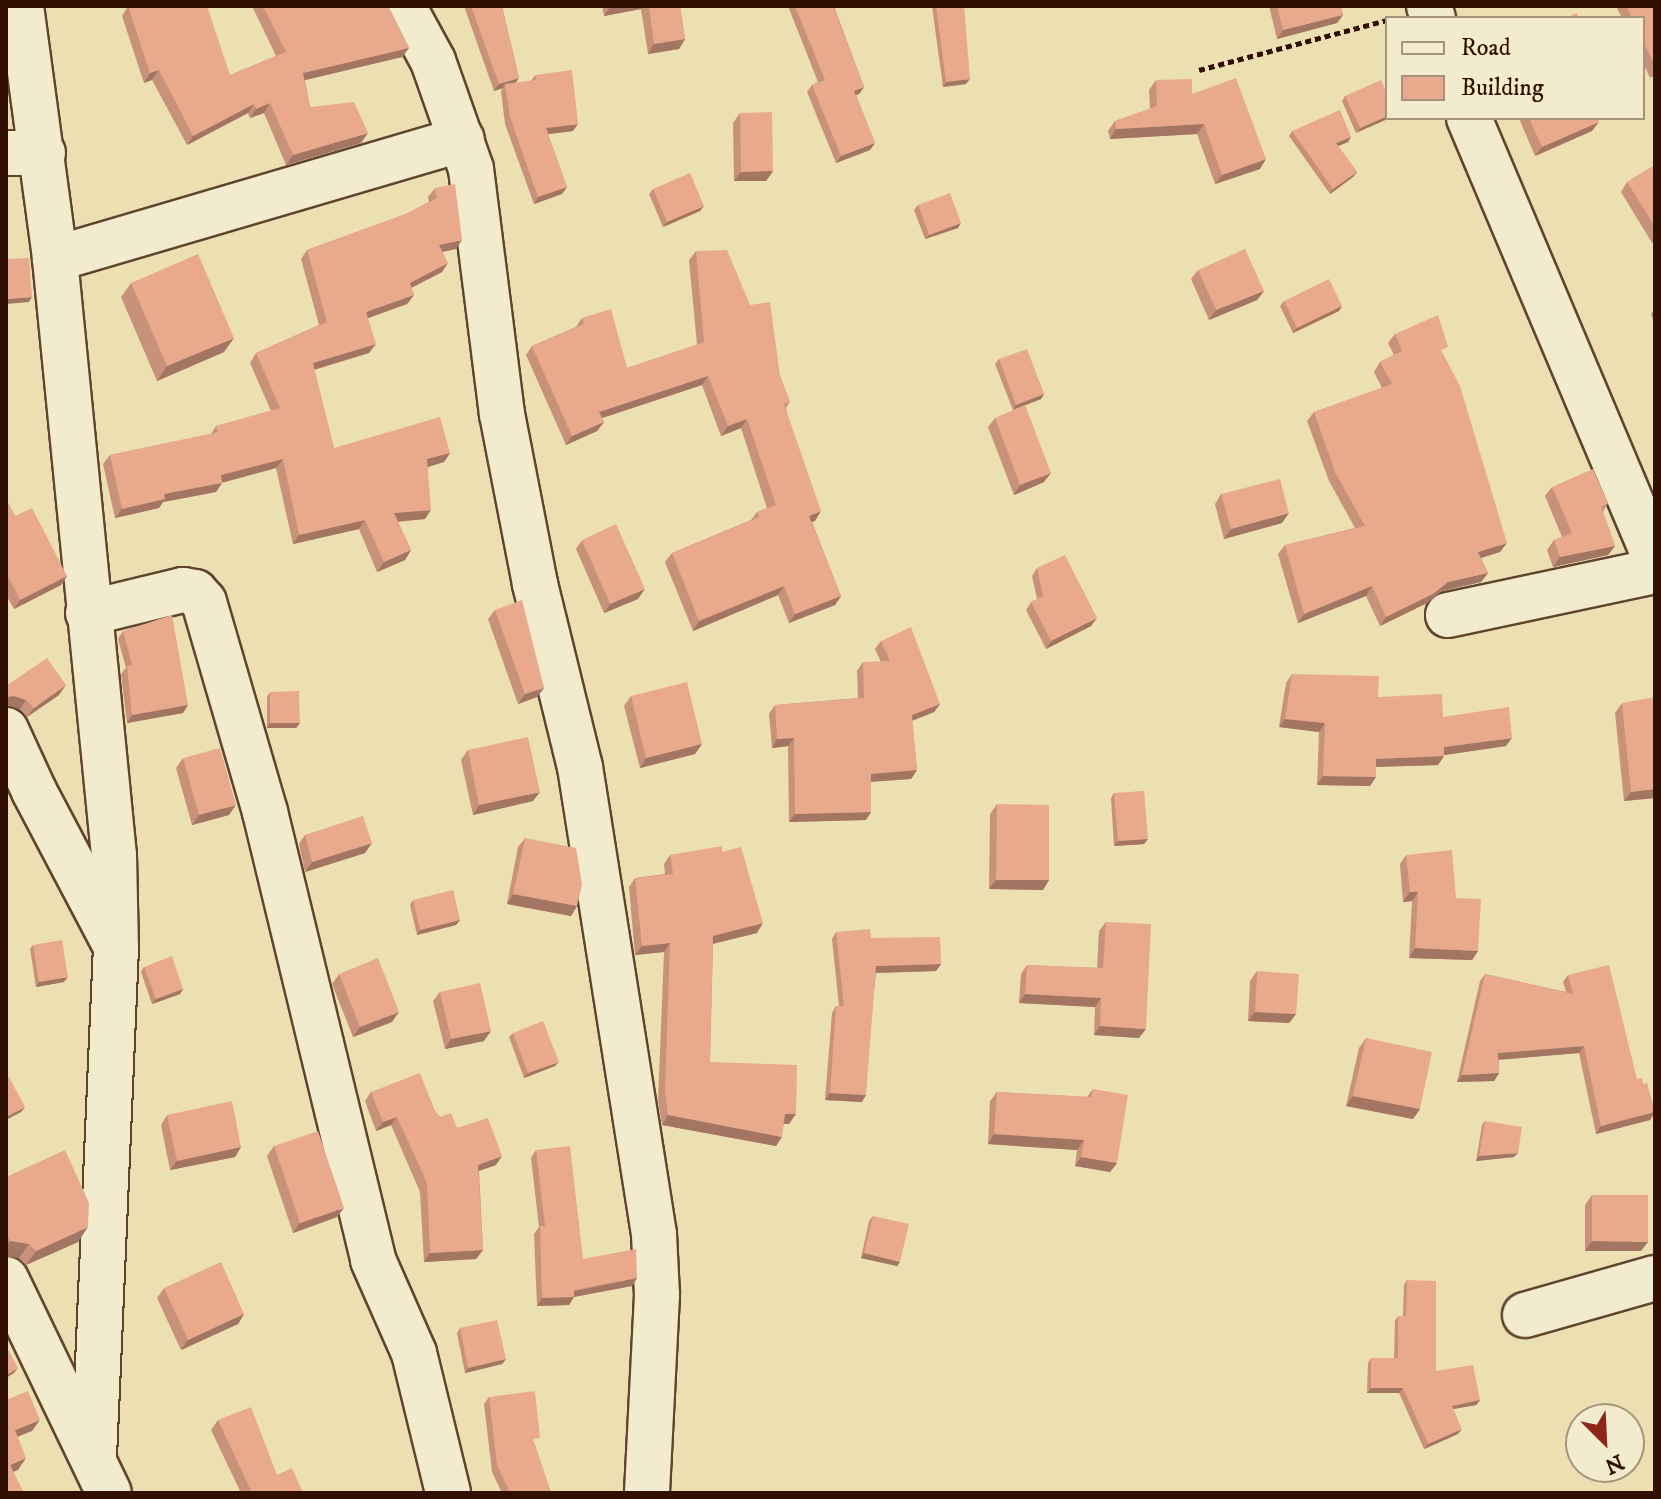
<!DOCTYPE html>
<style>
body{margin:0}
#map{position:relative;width:1661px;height:1499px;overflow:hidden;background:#ece0b3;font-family:"IM FELL DW Pica",serif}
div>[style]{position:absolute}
.path>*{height:5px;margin-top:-2.5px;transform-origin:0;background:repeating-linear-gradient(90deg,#311001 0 6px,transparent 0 10px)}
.roads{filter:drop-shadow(2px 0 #60442e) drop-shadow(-2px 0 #60442e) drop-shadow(0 2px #60442e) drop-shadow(0 -2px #60442e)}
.minor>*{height:44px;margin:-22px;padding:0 22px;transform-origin:22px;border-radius:22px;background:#f3ebce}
.wall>*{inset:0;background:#c89179}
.shaded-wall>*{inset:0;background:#a27663}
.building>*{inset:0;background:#e8a98d}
span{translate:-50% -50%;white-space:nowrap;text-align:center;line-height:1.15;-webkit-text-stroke:8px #f3ebce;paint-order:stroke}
.frame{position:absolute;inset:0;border:8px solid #311001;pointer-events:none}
.legend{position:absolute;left:1385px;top:16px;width:260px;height:104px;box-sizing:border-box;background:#f3ebce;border:2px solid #a5937c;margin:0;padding:10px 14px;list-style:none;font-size:24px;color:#311001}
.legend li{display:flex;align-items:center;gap:16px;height:40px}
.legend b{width:40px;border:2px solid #a5937c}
.north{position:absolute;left:1565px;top:1403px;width:80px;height:80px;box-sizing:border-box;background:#f3ebce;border:2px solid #a5937c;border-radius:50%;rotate:156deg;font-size:22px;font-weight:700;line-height:32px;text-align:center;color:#311001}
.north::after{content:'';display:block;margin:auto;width:28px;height:36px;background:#8f2418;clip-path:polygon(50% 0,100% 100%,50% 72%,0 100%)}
</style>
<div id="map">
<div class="path">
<div style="left:1199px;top:70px;width:195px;rotate:-14.9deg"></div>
</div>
<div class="roads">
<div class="minor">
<div style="left:21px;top:6px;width:255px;rotate:82.3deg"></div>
<div style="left:55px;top:259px;width:599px;rotate:84.35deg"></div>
<div style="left:114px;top:855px;width:92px;rotate:88.8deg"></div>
<div style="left:116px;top:947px;width:511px;rotate:92.47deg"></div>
<div style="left:403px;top:6px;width:63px;rotate:61.4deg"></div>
<div style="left:433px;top:61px;width:114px;rotate:70.6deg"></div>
<div style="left:471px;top:169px;width:247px;rotate:82.8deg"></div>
<div style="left:502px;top:414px;width:173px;rotate:79deg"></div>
<div style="left:535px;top:584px;width:188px;rotate:76.2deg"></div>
<div style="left:580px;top:767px;width:473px;rotate:81deg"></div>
<div style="left:654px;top:1234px;width:61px;rotate:87.2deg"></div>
<div style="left:657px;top:1295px;width:198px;rotate:92.9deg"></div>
<div style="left:1429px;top:6px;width:13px;rotate:72deg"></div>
<div style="left:1469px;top:118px;width:479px;rotate:67.1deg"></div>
<div style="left:6px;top:153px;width:37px"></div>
<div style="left:55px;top:259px;width:424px;rotate:-16.4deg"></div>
<div style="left:88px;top:613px;width:98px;rotate:-13.6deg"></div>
<div style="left:183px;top:590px;width:12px;rotate:9deg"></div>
<div style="left:195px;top:592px;width:13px;rotate:48deg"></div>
<div style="left:204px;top:602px;width:219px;rotate:73.8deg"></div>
<div style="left:265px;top:812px;width:461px;rotate:76.4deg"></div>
<div style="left:373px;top:1260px;width:102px;rotate:66.2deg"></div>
<div style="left:414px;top:1353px;width:144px;rotate:76.3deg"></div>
<div style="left:1448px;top:615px;width:212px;rotate:-12deg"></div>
<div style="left:6px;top:730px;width:67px;rotate:65.3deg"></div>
<div style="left:34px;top:791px;width:170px;rotate:62.2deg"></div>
<div style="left:6px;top:1279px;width:237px;rotate:64.3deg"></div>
<div style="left:1525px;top:1315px;width:135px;rotate:-15.9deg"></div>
</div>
</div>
<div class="wall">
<div style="clip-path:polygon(128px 6px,230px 75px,276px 56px,252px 6px,388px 6px,409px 48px,402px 57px,305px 80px,310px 107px,361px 143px,286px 165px,264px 113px,250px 118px,248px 113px,187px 145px,152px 80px,144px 83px,122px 16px)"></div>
<div style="clip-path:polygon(464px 6px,502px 6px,519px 78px,515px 83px,531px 81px,535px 75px,573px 131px,548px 134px,567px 187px,562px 194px,534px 204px,505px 124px,501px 91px,503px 88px,494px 91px)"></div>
<div style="clip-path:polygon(602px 6px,680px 6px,685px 39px,679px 49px,648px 54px,641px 9px,604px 16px)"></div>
<div style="clip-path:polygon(788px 6px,837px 6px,835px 9px,864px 87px,859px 94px,856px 95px,875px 143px,870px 150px,836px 163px,807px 92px,812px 85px,818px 82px)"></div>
<div style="clip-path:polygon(932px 6px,964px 6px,966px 84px,943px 87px)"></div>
<div style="clip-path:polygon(1269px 6px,1341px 6px,1343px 15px,1337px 23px,1277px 39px)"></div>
<div style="clip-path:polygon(1616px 6px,1655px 6px,1655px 75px,1650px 78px,1643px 63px,1643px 18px,1622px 18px)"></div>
<div style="clip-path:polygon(1156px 80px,1192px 94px,1260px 169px,1215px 184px,1197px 134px,1110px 139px,1108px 131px,1115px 121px,1150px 109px,1149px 90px)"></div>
<div style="clip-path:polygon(1387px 94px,1356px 133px,1342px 101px,1345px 96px)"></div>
<div style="clip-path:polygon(740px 113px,773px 171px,766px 181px,734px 181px,733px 123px)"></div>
<div style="clip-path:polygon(1522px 118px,1597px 118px,1592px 131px,1535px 156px,1520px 121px)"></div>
<div style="clip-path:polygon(1292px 131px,1351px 137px,1348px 142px,1338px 146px,1357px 172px,1353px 177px,1330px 194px,1289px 136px)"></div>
<div style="clip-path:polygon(1655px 165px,1655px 242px,1652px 243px,1621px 192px,1627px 182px)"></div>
<div style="clip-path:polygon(435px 188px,456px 249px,442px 252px,442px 272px,411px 288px,414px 295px,407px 304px,368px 318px,369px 353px,314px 370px,334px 448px,450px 453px,444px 462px,428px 467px,425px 519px,398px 522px,411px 550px,405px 560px,377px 572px,359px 529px,293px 544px,276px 468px,222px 483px,216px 492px,163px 502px,159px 508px,115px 518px,103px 464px,110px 455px,211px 434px,216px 426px,271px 411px,250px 363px,256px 353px,319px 325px,301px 259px,307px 250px,406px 214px,429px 202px,428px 197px)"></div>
<div style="clip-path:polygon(653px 189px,700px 211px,663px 227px,649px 194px)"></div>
<div style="clip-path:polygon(918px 205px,958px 228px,925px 239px,914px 210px)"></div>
<div style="clip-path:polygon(696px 251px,780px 376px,790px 402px,786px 408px,815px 521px,812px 522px,841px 596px,835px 605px,789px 623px,778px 595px,693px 631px,665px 562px,672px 553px,751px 520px,757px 512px,767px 508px,741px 428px,721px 436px,702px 385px,602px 418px,604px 422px,597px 431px,566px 445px,526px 355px,532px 346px,576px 327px,582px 318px,627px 368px,697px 345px,689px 260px)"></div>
<div style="clip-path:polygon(1198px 270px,1264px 291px,1257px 300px,1209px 320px,1191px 279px)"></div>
<div style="clip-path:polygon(131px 283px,224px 352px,157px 381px,121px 297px)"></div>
<div style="clip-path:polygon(1284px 301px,1342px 306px,1339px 311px,1293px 333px,1280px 306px)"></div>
<div style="clip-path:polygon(1655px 309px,1655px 326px,1651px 314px)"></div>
<div style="clip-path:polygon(1395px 334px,1443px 354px,1500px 552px,1481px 558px,1488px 573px,1481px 582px,1442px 591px,1427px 603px,1380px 626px,1366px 596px,1298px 623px,1278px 554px,1285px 545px,1355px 528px,1329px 481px,1307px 421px,1314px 412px,1382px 388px,1374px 372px,1380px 362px,1394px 355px,1388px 343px)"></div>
<div style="clip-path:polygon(999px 359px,1044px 394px,1041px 399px,1013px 410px,995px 364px)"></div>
<div style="clip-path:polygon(995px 418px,1044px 482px,1014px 495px,988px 427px)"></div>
<div style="clip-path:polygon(1552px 487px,1608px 503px,1603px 512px,1615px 546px,1608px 555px,1553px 567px,1547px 550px,1554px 540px,1562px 537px,1545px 496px)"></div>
<div style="clip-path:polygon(1221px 494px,1282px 523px,1224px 539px,1215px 504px)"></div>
<div style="clip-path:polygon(6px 499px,15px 516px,67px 576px,61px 585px,14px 609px,6px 595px)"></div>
<div style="clip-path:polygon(582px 540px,638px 599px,604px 613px,576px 549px)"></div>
<div style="clip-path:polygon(1037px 568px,1091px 626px,1046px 649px,1026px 610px,1031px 602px,1037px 599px,1032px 576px)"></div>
<div style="clip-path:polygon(495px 610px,544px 688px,537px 697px,518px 704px,488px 619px)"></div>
<div style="clip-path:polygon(123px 631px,188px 705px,183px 713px,127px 723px,121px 674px,126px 668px,118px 639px)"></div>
<div style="clip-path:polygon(881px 641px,940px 704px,934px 712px,912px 721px,917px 770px,911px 779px,871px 782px,871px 812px,866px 820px,789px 822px,788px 746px,772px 748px,769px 714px,775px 705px,858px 698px,857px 671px,863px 662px,881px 662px,875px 649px)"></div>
<div style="clip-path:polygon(1292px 674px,1378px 697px,1443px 717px,1506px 746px,1444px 755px,1438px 765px,1376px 767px,1370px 786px,1317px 785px,1319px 732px,1279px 727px,1286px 683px)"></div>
<div style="clip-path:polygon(6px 686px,59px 695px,27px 717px,20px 709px,8px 705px)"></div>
<div style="clip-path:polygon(270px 692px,300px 723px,296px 728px,267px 728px,267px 697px)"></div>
<div style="clip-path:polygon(631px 696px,702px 744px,695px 754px,640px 768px,624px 706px)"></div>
<div style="clip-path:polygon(1622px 703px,1655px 798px,1624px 801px,1615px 713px)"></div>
<div style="clip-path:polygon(468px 750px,533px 801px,473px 815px,461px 760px)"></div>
<div style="clip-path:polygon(183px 758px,229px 815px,192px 825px,176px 768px)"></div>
<div style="clip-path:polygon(1114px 793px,1148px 839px,1144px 844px,1114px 846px,1111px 798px)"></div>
<div style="clip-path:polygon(997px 804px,1049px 880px,1043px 890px,989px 889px,990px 814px)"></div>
<div style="clip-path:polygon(305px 835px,365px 853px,305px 872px,299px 844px)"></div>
<div style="clip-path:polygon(525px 838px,577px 906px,571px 916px,507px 904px,518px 847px)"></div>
<div style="clip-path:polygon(722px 852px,757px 933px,713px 944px,710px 1062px,789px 1124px,784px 1124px,776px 1146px,662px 1125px,658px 1100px,664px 952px,635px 955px,629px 887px,635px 878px,665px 874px,664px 864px,670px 855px)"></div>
<div style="clip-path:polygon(1406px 855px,1456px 898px,1478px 951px,1472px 960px,1409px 958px,1412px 901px,1403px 902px,1400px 864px)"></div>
<div style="clip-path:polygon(413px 900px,460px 920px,456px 925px,417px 935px,410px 905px)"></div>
<div style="clip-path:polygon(1106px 922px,1139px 1038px,1094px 1035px,1095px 1007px,1019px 1003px,1021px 974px,1027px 965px,1097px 968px,1099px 931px)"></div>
<div style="clip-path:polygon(836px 932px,871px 938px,941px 964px,936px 971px,876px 973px,862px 1102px,825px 1100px,832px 1013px,836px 1006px,839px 1006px,832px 939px)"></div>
<div style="clip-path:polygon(33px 945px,64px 982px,36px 987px,30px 949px)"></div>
<div style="clip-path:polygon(144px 967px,183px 989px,180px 994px,152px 1004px,141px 972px)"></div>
<div style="clip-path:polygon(1257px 971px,1296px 1014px,1289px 1023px,1248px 1021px,1250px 981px)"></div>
<div style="clip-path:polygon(339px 974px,392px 1022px,353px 1037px,332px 984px)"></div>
<div style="clip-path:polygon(1485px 974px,1566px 992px,1563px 982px,1568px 975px,1637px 1079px,1643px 1084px,1655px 1112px,1650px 1120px,1596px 1134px,1579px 1053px,1499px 1060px,1499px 1073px,1494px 1081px,1457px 1082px,1480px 981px)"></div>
<div style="clip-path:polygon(440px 992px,484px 1041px,445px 1049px,433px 1001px)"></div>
<div style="clip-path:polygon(513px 1033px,555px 1066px,524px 1078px,509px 1037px)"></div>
<div style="clip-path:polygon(1366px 1038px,1420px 1109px,1413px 1119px,1346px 1106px,1359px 1048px)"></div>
<div style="clip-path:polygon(1093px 1089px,1117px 1163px,1110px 1172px,1075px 1166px,1077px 1150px,988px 1144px,990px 1101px,997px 1092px,1087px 1097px)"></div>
<div style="clip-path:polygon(371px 1092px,435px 1111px,440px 1117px,457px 1128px,496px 1165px,479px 1171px,483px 1250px,476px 1259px,424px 1262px,420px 1192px,391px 1125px,376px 1131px,365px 1101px)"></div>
<div style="clip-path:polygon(167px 1115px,241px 1147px,235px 1157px,170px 1170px,161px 1125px)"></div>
<div style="clip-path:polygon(1485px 1121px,1514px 1157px,1476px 1161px,1482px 1125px)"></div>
<div style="clip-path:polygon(274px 1146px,337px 1217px,293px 1233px,267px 1156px)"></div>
<div style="clip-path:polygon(536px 1150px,583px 1259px,637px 1278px,632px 1286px,574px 1297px,569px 1305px,537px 1306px,534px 1234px,539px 1227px,531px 1158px)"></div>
<div style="clip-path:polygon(6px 1177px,78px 1242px,26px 1265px,19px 1258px,6px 1256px)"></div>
<div style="clip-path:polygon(1592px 1195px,1641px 1251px,1585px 1251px,1585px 1205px)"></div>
<div style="clip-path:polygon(873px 1216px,900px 1262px,897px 1266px,861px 1258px,869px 1221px)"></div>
<div style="clip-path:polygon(1407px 1280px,1436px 1371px,1480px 1400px,1476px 1405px,1453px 1409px,1458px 1434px,1424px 1449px,1399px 1393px,1367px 1393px,1368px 1363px,1371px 1358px,1394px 1358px,1395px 1321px,1398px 1316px,1403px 1316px,1404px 1285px)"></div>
<div style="clip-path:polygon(164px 1288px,244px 1314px,238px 1324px,181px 1350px,157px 1298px)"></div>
<div style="clip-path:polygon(460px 1328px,506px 1359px,502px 1364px,465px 1373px,457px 1333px)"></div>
<div style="clip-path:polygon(489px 1397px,535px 1445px,551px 1493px,502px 1493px,492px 1472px,484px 1404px)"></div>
<div style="clip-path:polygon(218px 1420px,277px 1475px,303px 1493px,241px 1493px,211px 1430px)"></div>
</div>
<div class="shaded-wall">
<div style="clip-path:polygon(616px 6px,643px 6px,641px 9px,604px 16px,610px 7px)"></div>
<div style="clip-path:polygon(1343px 15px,1337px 23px,1277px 39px,1283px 30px)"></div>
<div style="clip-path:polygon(685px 39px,679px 49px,648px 54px,654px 44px)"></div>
<div style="clip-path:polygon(409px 48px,402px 57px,297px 82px,303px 73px)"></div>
<div style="clip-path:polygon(159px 70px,152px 80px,144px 83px,150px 73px)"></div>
<div style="clip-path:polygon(519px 78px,514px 85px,505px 84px,503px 88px,494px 91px,499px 84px)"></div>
<div style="clip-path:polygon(970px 79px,966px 84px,943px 87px,946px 82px)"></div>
<div style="clip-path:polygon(864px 87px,859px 94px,849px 98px,854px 91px)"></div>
<div style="clip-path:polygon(270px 103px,264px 113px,250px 118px,256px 109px)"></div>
<div style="clip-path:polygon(254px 104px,248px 113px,187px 145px,193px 136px)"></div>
<div style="clip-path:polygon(1387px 116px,1387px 118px,1390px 118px,1356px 133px,1360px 128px)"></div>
<div style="clip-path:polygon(1599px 122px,1592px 131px,1535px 156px,1542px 147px)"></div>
<div style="clip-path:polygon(578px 124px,573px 131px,541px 135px,546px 128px)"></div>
<div style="clip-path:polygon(1204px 124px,1197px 134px,1110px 139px,1116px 129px)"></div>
<div style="clip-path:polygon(368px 133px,361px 143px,286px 165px,293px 155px)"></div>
<div style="clip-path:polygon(1351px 137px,1348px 142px,1333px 148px,1336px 143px)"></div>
<div style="clip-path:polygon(875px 143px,870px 150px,836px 163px,841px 156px)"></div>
<div style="clip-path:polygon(1266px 159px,1260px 169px,1215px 184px,1222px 175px)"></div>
<div style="clip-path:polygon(773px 171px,766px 181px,734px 181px,741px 172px)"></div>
<div style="clip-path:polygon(1357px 172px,1353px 177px,1330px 194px,1333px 189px)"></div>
<div style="clip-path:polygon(567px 187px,562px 194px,534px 204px,538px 197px)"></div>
<div style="clip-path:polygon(704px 206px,700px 211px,663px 227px,667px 222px)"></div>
<div style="clip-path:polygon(961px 223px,958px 228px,925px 239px,929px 235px)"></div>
<div style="clip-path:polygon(462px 240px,456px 249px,432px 254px,439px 245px)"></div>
<div style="clip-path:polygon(448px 263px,442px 272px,403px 292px,410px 283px)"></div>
<div style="clip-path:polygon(1264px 291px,1257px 300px,1209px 320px,1216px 310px)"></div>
<div style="clip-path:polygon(414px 295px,407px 304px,360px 321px,366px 312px)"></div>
<div style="clip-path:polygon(32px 297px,29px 302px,6px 304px,6px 299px)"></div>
<div style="clip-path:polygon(1342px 306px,1339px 311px,1293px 333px,1297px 328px)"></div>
<div style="clip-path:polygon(234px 338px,224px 352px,157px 381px,167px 366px)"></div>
<div style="clip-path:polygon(376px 344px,369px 353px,306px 372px,313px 363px)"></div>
<div style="clip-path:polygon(708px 376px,702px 385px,593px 421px,599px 412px)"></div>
<div style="clip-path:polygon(1044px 394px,1041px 399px,1013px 410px,1016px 405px)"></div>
<div style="clip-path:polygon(747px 419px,741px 428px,721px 436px,728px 426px)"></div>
<div style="clip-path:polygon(604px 422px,597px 431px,566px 445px,572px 436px)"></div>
<div style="clip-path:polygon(450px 453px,444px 462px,421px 469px,427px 459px)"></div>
<div style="clip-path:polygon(283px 459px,276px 468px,216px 484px,222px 483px,216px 492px,163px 502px,159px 508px,115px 518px,122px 509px,221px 475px)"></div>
<div style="clip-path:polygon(1051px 473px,1044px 482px,1014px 495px,1020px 485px)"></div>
<div style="clip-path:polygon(431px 510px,425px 519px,388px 522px,394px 513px)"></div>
<div style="clip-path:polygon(821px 511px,815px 521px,803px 525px,809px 516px)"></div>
<div style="clip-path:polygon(1289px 513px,1282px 523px,1224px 539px,1231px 529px)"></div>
<div style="clip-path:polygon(365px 520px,359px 529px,293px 544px,299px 535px)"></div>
<div style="clip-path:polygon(1507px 543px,1500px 552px,1471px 561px,1478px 552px)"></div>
<div style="clip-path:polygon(1615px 546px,1608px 555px,1553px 567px,1560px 557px)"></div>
<div style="clip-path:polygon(411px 550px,405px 560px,377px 572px,384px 562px)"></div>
<div style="clip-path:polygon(1488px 573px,1481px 582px,1442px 591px,1427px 603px,1380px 626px,1386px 617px,1448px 582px)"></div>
<div style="clip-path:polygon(67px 576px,61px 585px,14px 609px,20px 600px)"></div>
<div style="clip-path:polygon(784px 586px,778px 595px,693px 631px,699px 621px)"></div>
<div style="clip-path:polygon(1372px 586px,1366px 596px,1298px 623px,1304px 614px)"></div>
<div style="clip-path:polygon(645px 589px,638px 599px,604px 613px,610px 604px)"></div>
<div style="clip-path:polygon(841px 596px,835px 605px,789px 623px,795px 614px)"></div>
<div style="clip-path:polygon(1097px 618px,1091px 626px,1046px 649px,1051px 641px)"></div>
<div style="clip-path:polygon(66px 685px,59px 695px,27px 717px,34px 708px)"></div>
<div style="clip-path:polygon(544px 688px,537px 697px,518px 704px,525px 694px)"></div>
<div style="clip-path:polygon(14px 696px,26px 700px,20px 709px,6px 705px,6px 697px)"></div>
<div style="clip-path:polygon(940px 704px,934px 712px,906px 723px,912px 715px)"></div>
<div style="clip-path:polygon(188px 705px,183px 713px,127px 723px,132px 715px)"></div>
<div style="clip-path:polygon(1285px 719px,1325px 723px,1319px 732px,1279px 727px)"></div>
<div style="clip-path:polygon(270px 723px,300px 723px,296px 728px,267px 728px)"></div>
<div style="clip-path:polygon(794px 738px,788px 746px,772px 748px,777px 739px)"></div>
<div style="clip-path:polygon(1512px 738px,1506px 746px,1438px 756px,1444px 747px)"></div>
<div style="clip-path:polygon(702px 744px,695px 754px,640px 768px,646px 758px)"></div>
<div style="clip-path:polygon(1444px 756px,1438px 765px,1370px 767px,1376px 759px)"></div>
<div style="clip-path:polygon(917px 770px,911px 779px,866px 782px,871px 774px)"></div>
<div style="clip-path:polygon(1323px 776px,1376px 777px,1370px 786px,1317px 785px)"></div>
<div style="clip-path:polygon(1655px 789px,1655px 798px,1624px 801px,1631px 792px)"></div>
<div style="clip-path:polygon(540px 792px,533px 801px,473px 815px,479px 805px)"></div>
<div style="clip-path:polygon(236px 805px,229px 815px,192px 825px,199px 815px)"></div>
<div style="clip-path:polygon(871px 812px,866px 820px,789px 822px,795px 814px)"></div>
<div style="clip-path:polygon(1148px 839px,1144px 844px,1114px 846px,1118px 841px)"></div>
<div style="clip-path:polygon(372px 843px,365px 853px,305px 872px,312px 862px)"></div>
<div style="clip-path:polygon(996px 880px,1049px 880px,1043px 890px,989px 889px)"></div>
<div style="clip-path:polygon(1410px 892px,1418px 892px,1412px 901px,1403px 902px)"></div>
<div style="clip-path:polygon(513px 894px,577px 906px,571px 916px,507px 904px)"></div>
<div style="clip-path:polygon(460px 920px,456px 925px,417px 935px,420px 930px)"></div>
<div style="clip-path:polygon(763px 923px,757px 933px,707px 945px,713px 936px)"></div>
<div style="clip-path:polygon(670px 943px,664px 952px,635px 955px,642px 946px)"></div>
<div style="clip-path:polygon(1415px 948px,1478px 951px,1472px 960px,1409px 958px)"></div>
<div style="clip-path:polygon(941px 964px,936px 971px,872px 973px,876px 966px)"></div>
<div style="clip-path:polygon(68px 977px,64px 982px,36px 987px,39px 982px)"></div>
<div style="clip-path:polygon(183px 989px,180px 994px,152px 1004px,156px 999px)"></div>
<div style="clip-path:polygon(1025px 994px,1101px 998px,1095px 1007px,1019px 1003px)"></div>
<div style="clip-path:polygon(399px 1012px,392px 1022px,353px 1037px,360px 1027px)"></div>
<div style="clip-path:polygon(1255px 1012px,1296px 1014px,1289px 1023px,1248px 1021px)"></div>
<div style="clip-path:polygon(1100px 1026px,1146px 1029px,1139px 1038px,1094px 1035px)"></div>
<div style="clip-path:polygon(491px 1031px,484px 1041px,445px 1049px,451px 1039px)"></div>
<div style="clip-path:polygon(1584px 1046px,1579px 1053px,1493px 1060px,1498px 1053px)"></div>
<div style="clip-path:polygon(559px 1062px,555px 1066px,524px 1078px,528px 1073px)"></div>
<div style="clip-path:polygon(1499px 1073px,1494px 1081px,1457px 1082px,1462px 1075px)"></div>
<div style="clip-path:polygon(830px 1093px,866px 1095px,862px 1102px,825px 1100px)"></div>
<div style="clip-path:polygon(1353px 1096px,1420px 1109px,1413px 1119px,1346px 1106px)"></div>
<div style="clip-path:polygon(25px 1107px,21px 1112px,6px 1120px,6px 1117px)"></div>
<div style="clip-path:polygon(1655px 1112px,1650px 1120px,1596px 1134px,1601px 1126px)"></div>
<div style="clip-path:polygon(785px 1114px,796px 1114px,789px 1124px,779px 1123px)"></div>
<div style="clip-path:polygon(668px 1115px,782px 1137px,776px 1146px,662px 1125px)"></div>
<div style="clip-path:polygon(397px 1117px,391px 1125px,376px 1131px,383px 1122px)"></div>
<div style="clip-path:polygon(994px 1134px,1084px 1140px,1077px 1150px,988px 1144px)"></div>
<div style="clip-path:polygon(241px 1147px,235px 1157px,170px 1170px,177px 1161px)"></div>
<div style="clip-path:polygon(1518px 1153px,1514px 1157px,1476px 1161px,1479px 1156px)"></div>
<div style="clip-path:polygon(502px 1156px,496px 1165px,472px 1173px,478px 1165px)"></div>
<div style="clip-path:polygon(1081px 1157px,1117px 1163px,1110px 1172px,1075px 1166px)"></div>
<div style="clip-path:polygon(344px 1208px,337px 1217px,293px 1233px,300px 1223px)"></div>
<div style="clip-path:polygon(88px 1227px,78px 1242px,26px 1265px,36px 1251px)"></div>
<div style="clip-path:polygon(10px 1241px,29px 1244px,19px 1258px,6px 1256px,6px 1247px)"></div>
<div style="clip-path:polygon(1592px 1241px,1648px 1242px,1641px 1251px,1585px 1251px)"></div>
<div style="clip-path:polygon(483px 1250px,476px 1259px,424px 1262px,430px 1253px)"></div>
<div style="clip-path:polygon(864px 1253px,900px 1262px,897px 1266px,861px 1258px)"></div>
<div style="clip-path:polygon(637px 1278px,632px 1286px,573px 1297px,574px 1297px,569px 1305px,537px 1306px,542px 1298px)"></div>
<div style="clip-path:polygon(244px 1314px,238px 1324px,181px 1350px,188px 1340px)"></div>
<div style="clip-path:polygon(506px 1359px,502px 1364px,465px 1373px,468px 1368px)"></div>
<div style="clip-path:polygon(18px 1368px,14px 1373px,6px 1378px,6px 1375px)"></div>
<div style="clip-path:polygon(1371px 1388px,1403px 1388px,1399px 1393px,1367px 1393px)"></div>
<div style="clip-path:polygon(1480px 1400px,1476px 1405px,1448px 1410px,1452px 1406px)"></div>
<div style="clip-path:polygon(40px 1420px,32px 1431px,7px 1441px,15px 1430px)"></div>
<div style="clip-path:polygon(1462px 1429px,1458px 1434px,1424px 1449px,1428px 1444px)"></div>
<div style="clip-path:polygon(26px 1458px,18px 1470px,6px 1475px,10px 1465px)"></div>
</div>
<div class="building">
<div style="clip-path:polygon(128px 6px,207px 6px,230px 75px,286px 52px,263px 6px,388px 6px,409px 48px,303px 73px,310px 107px,354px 102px,368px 133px,293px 155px,270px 103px,256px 109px,254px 104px,193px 136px,159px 70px,150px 73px)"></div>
<div style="clip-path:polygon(471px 6px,502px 6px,519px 78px,499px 84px)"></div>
<div style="clip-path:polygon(649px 6px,680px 6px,685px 39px,654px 44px)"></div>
<div style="clip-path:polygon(795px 6px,833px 6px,864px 87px,854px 91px,875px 143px,841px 156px,812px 85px,825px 80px)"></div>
<div style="clip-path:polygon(936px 6px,964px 6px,970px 79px,946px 82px)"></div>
<div style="clip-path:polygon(1277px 6px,1341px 6px,1343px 15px,1283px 30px)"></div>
<div style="clip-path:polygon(1627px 6px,1655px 6px,1655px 66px,1643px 41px,1643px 18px,1632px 18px)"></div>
<div style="clip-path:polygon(1577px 13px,1578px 18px,1565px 18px)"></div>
<div style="clip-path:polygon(572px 70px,578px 124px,546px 128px,567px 187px,538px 197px,510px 117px,505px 84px,536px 80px,535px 75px)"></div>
<div style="clip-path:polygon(1236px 78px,1266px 159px,1222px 175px,1204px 124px,1116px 129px,1115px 121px,1157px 106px,1156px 80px,1192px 79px,1192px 94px)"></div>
<div style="clip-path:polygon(1381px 80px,1387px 94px,1387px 116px,1360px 128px,1345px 96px)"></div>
<div style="clip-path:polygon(1340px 110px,1351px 137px,1336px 143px,1357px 172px,1333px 189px,1292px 131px)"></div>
<div style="clip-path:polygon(772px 112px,773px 171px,741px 172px,740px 113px)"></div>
<div style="clip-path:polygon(1529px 118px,1597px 118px,1599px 122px,1542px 147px)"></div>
<div style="clip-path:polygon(1655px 165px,1655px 227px,1627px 182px)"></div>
<div style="clip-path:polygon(690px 173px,704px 206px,667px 222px,653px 189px)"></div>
<div style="clip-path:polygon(455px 184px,462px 240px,439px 245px,448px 263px,410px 283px,414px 295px,366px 312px,376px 344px,313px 363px,334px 448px,440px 417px,450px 453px,427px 459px,431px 510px,394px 513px,411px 550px,384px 562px,365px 520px,299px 535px,283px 459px,221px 475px,222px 483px,164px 494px,165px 499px,122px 509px,110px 455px,218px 432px,216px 426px,280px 408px,256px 353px,327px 322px,307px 250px,406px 214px,437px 198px,435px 188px)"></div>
<div style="clip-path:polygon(950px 193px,961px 223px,929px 235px,918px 205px)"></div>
<div style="clip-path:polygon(1245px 249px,1264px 291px,1216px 310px,1198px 270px)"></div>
<div style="clip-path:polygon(727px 250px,750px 305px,770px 302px,780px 376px,790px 402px,784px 404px,821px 511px,809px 516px,841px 596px,795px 614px,784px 586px,699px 621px,672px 553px,759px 517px,757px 512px,776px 505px,747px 419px,728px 426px,708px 376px,599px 412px,604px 422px,572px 436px,532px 346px,584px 324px,582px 318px,611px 309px,627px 368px,704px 342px,696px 251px)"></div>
<div style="clip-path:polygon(198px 254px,234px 338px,167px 366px,131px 283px)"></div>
<div style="clip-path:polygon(29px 258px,32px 297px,6px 299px,6px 259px)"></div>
<div style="clip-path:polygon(1329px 279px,1342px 306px,1297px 328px,1284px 301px)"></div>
<div style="clip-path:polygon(1438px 315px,1448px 347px,1441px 350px,1460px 386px,1507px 543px,1478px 552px,1488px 573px,1448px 582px,1433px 594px,1386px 617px,1372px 586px,1304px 614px,1285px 545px,1365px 526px,1335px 472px,1314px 412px,1392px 384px,1380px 362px,1402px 351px,1395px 334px)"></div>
<div style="clip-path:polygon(1027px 349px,1044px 394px,1016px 405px,999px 359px)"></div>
<div style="clip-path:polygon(1025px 405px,1051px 473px,1020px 485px,995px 418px)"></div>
<div style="clip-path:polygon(1593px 469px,1608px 503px,1601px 507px,1615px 546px,1560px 557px,1554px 540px,1572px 533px,1552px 487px)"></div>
<div style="clip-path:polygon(1280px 479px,1289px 513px,1231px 529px,1221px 494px)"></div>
<div style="clip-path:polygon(6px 499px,15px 516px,32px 508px,67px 576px,20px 600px,6px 573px)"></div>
<div style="clip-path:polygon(616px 524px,645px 589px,610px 604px,582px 540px)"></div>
<div style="clip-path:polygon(1065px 555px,1097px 618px,1051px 641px,1031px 602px,1043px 596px,1037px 568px)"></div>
<div style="clip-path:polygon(522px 600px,544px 688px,525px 694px,495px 610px)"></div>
<div style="clip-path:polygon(172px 615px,188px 705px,132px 715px,127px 666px,132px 665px,123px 631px)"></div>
<div style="clip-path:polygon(911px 627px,940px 704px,912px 715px,917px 770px,871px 774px,871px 812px,795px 814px,794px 738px,777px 739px,775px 705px,864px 698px,863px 662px,890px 661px,881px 641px)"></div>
<div style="clip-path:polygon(47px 658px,66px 685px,34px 708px,26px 700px,14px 696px,6px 697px,6px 686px)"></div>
<div style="clip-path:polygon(1292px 674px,1379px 676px,1378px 697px,1442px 694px,1443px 717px,1509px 707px,1512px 738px,1444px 747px,1444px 756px,1376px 759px,1376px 777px,1323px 776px,1325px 723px,1285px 719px)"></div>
<div style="clip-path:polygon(687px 682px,702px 744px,646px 758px,631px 696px)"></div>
<div style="clip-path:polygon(299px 691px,300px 723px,270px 723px,270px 692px)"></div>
<div style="clip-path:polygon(1655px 697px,1655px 789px,1631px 792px,1622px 703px)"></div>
<div style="clip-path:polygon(528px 737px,540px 792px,479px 805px,468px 750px)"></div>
<div style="clip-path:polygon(220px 748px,236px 805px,199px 815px,183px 758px)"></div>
<div style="clip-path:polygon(1144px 791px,1148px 839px,1118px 841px,1114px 793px)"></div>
<div style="clip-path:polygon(997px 804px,1049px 805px,1049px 880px,996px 880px)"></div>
<div style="clip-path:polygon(363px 816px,372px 843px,312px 862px,305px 835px)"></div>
<div style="clip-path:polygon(525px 838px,576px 848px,582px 885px,577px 906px,513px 894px)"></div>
<div style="clip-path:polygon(722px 846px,722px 852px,741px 847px,763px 923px,713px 936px,710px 1062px,797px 1065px,796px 1114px,785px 1114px,782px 1137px,668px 1115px,665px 1091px,670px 943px,642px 946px,635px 878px,673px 874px,670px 855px)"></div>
<div style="clip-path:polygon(1452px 850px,1456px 898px,1481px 899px,1478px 951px,1415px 948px,1418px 892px,1410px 892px,1406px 855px)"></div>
<div style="clip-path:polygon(453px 890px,460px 920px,420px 930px,413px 900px)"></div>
<div style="clip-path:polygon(1106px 922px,1151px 924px,1146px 1029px,1100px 1026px,1101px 998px,1025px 994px,1027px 965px,1103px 968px)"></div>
<div style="clip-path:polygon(870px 929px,871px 938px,940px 937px,941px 964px,876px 966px,866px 1095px,830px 1093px,836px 1006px,844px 1006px,836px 932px)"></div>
<div style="clip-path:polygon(62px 940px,68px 977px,39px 982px,33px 945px)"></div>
<div style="clip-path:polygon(172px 956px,183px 989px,156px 999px,144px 967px)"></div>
<div style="clip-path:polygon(378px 958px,399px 1012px,360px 1027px,339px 974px)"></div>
<div style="clip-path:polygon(1609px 965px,1637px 1079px,1642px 1078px,1643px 1084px,1647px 1083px,1655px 1112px,1601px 1126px,1584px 1046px,1498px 1053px,1499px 1073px,1462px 1075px,1485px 974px,1573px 994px,1568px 975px)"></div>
<div style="clip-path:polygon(1257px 971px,1299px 974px,1296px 1014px,1255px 1012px)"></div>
<div style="clip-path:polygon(480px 983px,491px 1031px,451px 1039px,440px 992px)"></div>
<div style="clip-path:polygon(543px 1021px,559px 1062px,528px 1073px,513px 1033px)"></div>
<div style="clip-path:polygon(1366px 1038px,1432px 1052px,1420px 1109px,1353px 1096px)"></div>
<div style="clip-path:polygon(420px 1073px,435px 1111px,440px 1117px,451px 1113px,457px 1128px,488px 1118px,502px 1156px,478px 1165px,483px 1250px,430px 1253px,427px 1183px,397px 1117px,383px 1122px,371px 1092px)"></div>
<div style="clip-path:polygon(9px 1077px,25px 1107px,6px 1117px,6px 1079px)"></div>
<div style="clip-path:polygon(1093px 1089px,1128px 1095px,1117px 1163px,1081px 1157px,1084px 1140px,994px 1134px,997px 1092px,1091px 1097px)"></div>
<div style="clip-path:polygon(232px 1101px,241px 1147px,177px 1161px,167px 1115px)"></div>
<div style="clip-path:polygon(1485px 1121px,1522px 1127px,1518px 1153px,1479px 1156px)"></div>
<div style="clip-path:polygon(318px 1131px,344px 1208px,300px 1223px,274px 1146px)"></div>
<div style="clip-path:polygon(570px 1146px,583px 1259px,636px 1249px,637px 1278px,574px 1290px,574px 1297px,542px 1298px,540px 1226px,545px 1226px,536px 1150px)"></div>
<div style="clip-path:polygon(65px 1150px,89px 1203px,88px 1227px,36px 1251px,29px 1244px,10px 1241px,6px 1233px,6px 1177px)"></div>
<div style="clip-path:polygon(1592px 1195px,1648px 1195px,1648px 1242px,1592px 1241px)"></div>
<div style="clip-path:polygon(873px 1216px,909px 1224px,900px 1262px,864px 1253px)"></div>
<div style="clip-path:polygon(221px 1262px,244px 1314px,188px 1340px,164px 1288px)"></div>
<div style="clip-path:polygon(1407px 1280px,1436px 1281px,1436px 1371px,1473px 1365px,1480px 1400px,1452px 1406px,1462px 1429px,1428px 1444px,1403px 1388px,1371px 1388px,1371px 1358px,1398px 1358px,1398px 1316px,1406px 1316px)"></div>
<div style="clip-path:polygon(497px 1320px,506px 1359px,468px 1368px,460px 1328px)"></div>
<div style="clip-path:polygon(6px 1346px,18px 1368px,6px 1375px)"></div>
<div style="clip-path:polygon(28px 1391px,40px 1420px,15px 1430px,26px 1458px,10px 1465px,24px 1493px,6px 1493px,6px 1400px)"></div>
<div style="clip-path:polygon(535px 1391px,540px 1438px,533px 1439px,551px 1493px,510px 1493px,497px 1465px,489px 1397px)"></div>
<div style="clip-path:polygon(251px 1407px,277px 1475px,292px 1468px,303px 1493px,252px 1493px,218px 1420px)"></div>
</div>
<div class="frame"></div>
<ul class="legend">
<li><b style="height:10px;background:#f3ebce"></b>Road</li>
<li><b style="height:22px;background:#e8a98d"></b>Building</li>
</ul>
<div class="north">N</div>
</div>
